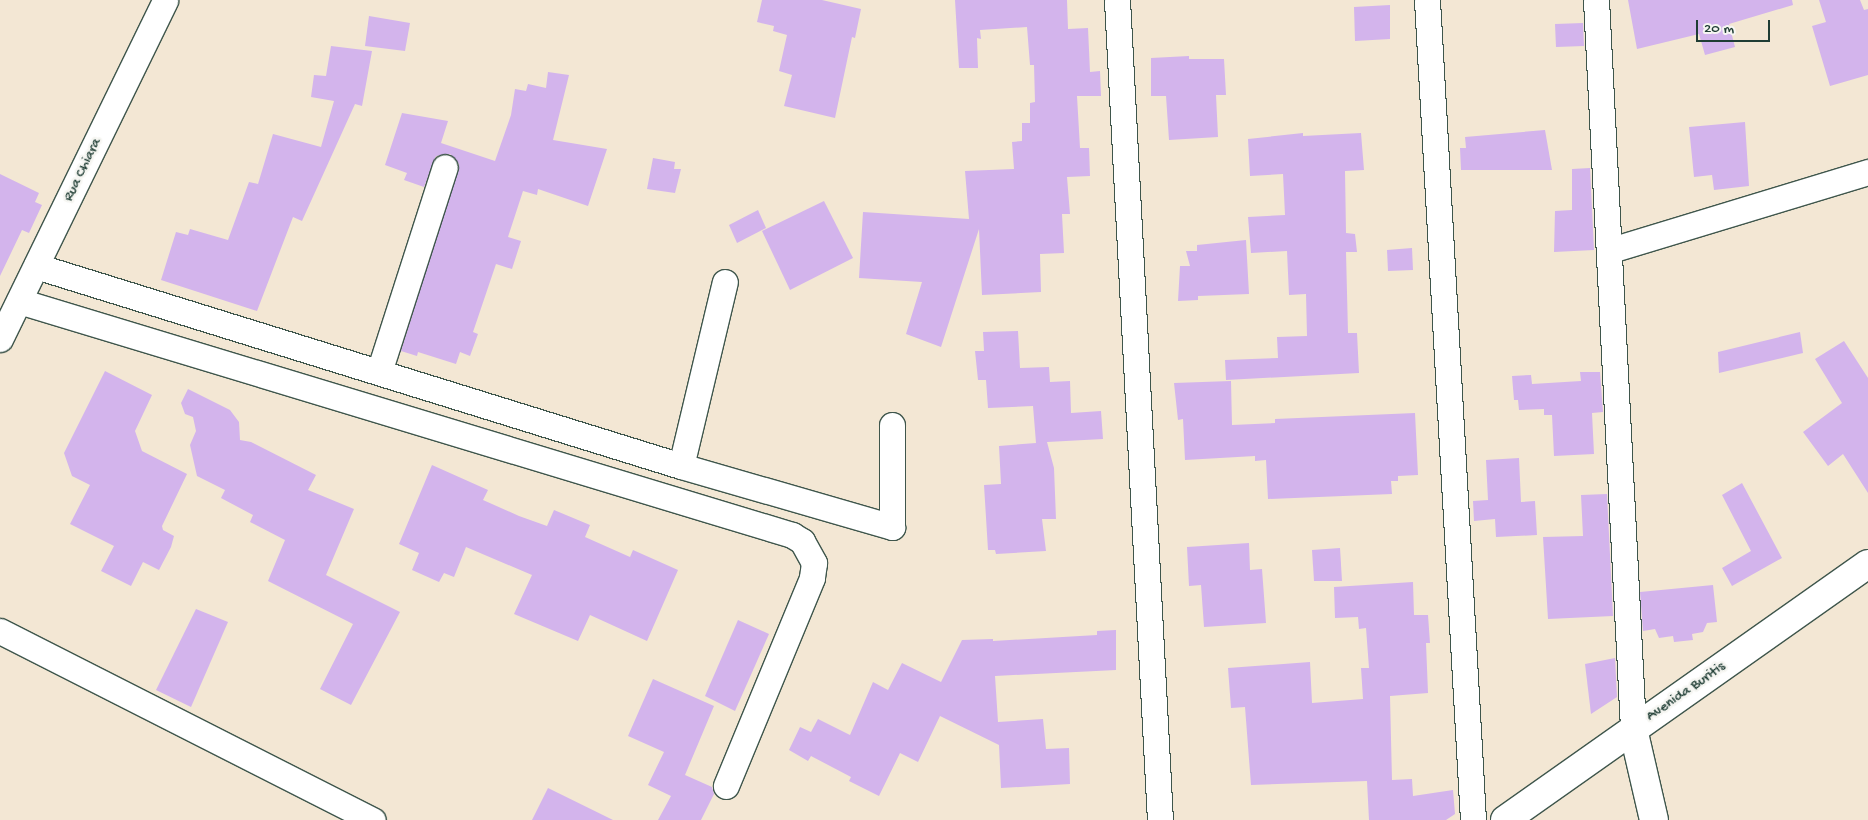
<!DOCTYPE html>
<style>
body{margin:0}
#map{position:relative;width:1868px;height:820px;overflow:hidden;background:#f3e7d4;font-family:"Gochi Hand",sans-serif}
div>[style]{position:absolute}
.building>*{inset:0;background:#d3b4ec}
.roads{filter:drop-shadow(1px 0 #3f564c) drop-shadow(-1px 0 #3f564c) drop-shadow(0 1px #3f564c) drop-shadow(0 -1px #3f564c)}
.minor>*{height:25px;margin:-12.5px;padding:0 12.5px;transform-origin:12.5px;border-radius:12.5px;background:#fff}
.tertiary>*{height:28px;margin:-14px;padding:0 14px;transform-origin:14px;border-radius:14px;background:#fff}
span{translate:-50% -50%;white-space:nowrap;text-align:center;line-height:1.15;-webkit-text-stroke:5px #f6f6f2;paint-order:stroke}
.street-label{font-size:15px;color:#1f3d34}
.scale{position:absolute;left:1696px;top:20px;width:74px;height:22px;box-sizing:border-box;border:2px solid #1f3d34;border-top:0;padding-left:6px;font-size:15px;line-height:18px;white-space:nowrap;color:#1f3d34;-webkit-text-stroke:4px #f6f6f2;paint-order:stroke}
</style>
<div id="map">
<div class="building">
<div style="clip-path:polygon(762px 0,822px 0,861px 9px,855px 38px,852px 37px,835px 118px,784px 106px,792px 75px,779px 71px,787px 35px,773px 31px,774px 26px,757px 22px)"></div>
<div style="clip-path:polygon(955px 0,1067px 0,1068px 29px,1088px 28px,1090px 72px,1100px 71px,1101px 96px,1077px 96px,1080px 148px,1089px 148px,1090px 176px,1067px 177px,1070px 214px,1062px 214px,1064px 253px,1040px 254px,1041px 292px,982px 295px,979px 229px,941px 347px,906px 334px,922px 282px,859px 278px,863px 212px,969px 219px,965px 171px,1014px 169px,1012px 142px,1022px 141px,1022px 123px,1030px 123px,1030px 103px,1035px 102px,1034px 65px,1030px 65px,1027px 27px,980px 30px,981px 39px,977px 38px,978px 68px,959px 68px)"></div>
<div style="clip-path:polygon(1628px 0,1792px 0,1793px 5px,1729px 24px,1735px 47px,1705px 55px,1699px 34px,1637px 49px)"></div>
<div style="clip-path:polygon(1819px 0,1860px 0,1864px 10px,1868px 9px,1868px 75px,1830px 86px,1812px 26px,1826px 22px)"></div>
<div style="clip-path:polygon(1390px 5px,1390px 39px,1355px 41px,1354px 7px)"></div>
<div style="clip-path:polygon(369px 16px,410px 23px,405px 51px,365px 46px)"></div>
<div style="clip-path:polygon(1583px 23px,1584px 46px,1556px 47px,1555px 24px)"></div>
<div style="clip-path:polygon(331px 46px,372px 51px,362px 106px,355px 104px,302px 221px,293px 217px,257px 311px,161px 280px,176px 232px,188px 235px,190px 229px,228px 240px,249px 182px,258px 184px,273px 134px,321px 147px,334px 101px,311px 97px,314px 75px,326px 76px)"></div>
<div style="clip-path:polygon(1189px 56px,1189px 59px,1224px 59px,1226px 95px,1216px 95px,1218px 137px,1169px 140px,1166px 96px,1151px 96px,1151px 58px)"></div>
<div style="clip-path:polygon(548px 72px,569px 75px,553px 140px,607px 149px,588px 206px,538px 189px,537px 195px,523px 191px,508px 237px,521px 241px,512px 269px,496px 264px,473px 332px,478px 334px,470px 356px,460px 352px,456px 364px,418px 352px,417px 356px,401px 351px,459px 164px,450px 154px,436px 156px,424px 187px,404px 180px,407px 173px,385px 165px,402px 113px,448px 121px,441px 143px,495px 161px,511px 115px,515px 89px,526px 91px,528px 84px,546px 88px)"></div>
<div style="clip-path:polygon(1745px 122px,1749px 186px,1714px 190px,1712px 175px,1694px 177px,1689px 127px)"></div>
<div style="clip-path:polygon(1545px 130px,1552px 170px,1461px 170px,1460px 148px,1466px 148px,1465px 137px)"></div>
<div style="clip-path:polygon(1303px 133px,1303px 136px,1361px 133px,1364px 170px,1345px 171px,1346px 233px,1355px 234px,1357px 252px,1346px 252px,1348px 333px,1357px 333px,1359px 373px,1226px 380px,1225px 360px,1278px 358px,1277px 337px,1307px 336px,1306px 294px,1289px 295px,1287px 251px,1251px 253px,1248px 217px,1285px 215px,1283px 174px,1250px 176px,1248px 139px)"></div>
<div style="clip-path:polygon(653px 158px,675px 162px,674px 169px,681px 169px,675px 193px,647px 189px)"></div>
<div style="clip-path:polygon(1590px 168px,1594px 250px,1554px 252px,1555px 211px,1572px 210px,1572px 169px)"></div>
<div style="clip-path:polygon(0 174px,39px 193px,35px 202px,42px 205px,29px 233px,22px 230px,0 276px)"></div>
<div style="clip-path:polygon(824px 201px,853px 258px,790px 290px,762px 231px)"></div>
<div style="clip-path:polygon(758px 210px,766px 228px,737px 243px,729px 225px)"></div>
<div style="clip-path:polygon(1246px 240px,1249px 294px,1198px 296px,1198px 300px,1178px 301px,1180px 266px,1190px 266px,1186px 251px,1197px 251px,1197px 245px)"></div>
<div style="clip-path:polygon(1412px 248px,1413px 270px,1388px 271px,1387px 250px)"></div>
<div style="clip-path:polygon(1018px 331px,1020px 368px,1049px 367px,1050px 382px,1070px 381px,1071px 413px,1101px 411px,1103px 439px,1047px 442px,1054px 468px,1056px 519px,1042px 519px,1046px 551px,996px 554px,995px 550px,988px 550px,984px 485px,1001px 484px,999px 446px,1036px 443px,1033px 406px,988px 408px,986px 380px,978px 380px,975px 351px,984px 351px,983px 332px)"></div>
<div style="clip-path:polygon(1800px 332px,1803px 353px,1719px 373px,1718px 352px)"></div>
<div style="clip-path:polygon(1844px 341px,1868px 378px,1868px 493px,1843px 454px,1828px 466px,1803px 432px,1842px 403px,1815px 359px)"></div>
<div style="clip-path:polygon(105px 371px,152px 395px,135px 431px,142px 451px,187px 474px,162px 526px,163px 530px,174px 536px,171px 547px,159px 570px,143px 562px,131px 586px,101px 571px,114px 546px,70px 524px,90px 485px,72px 476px,64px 453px)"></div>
<div style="clip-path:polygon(1580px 372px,1600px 372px,1603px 412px,1592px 413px,1594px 454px,1554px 456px,1552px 415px,1544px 415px,1544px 409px,1519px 410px,1518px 400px,1514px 400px,1512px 376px,1531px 375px,1532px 384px,1581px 381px)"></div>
<div style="clip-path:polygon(1231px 381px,1232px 425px,1275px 423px,1275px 419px,1415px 413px,1418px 475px,1398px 476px,1398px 481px,1391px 481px,1392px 494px,1268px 499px,1266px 460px,1255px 461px,1255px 456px,1185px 460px,1183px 419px,1178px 420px,1174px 383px)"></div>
<div style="clip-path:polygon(188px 389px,230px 410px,239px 422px,240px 440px,251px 442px,316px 475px,308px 490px,354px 509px,326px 575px,400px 612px,351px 705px,320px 689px,353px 624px,268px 581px,285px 540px,250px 522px,253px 515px,221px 498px,225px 490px,197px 476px,190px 445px,196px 431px,193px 417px,185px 414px,181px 403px)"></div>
<div style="clip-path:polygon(1519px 458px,1521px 502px,1535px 501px,1537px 535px,1496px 537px,1495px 519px,1474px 521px,1473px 501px,1488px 500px,1486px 460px)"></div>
<div style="clip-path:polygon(432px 465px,488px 490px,483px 500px,519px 516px,547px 526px,554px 510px,590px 525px,585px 537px,630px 557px,633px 550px,678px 570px,647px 641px,590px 615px,578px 641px,514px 614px,532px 575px,466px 547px,454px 577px,444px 573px,439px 582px,412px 570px,419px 553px,399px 544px)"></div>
<div style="clip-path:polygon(1742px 483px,1782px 558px,1732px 586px,1722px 568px,1751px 551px,1722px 495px)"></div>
<div style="clip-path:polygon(1607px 494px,1613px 616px,1548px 619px,1543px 537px,1583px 536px,1581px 495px)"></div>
<div style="clip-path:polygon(1249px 543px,1250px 570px,1262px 569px,1266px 623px,1204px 627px,1201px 585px,1189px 586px,1187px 547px)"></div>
<div style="clip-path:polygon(1340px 548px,1342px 581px,1314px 581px,1312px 550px)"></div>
<div style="clip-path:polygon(1413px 582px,1414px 615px,1428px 615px,1430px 643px,1426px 643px,1428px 693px,1390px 696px,1392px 780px,1412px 779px,1413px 796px,1453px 790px,1455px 814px,1446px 820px,1369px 820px,1367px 781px,1251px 785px,1245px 707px,1231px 708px,1228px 668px,1310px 662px,1312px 703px,1363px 699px,1361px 668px,1369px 668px,1366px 628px,1359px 629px,1358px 617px,1335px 618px,1334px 587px)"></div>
<div style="clip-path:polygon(1713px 585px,1717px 622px,1707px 623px,1703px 632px,1692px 634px,1693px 640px,1674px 642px,1673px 636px,1659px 638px,1655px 629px,1643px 631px,1640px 592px)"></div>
<div style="clip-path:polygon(196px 609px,228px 622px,191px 707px,156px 690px)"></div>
<div style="clip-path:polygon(738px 620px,769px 634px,735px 711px,705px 696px)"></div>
<div style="clip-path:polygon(1116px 630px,1116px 670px,995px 676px,998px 722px,1043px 719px,1046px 749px,1069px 748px,1070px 784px,1001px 788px,999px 745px,940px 716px,918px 762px,900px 753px,879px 796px,849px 781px,851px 777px,811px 756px,808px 761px,789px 750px,800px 727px,811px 732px,818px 719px,850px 735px,873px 682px,888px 690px,902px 663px,941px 682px,962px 640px,993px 639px,993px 641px,1097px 635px,1097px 631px)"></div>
<div style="clip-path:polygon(1615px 658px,1617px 697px,1591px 714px,1585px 664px)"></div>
<div style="clip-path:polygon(653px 679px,714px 706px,685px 775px,712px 787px,714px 794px,701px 820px,658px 820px,671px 796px,648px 785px,664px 752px,628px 736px)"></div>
<div style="clip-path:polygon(548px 788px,613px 820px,532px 820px)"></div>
</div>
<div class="roads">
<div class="minor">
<div style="left:1117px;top:0;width:821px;rotate:87deg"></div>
<div style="left:1427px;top:0;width:821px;rotate:86.79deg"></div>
<div style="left:1596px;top:0;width:730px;rotate:87.09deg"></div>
<div style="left:1611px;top:250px;width:269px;rotate:-16.9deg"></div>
<div style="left:36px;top:266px;width:675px;rotate:17.23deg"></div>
<div style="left:681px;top:466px;width:220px;rotate:16.1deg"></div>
<div style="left:892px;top:527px;width:102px;rotate:-90deg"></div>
<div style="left:19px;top:301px;width:808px;rotate:16.84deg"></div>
<div style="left:792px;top:535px;width:12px;rotate:31deg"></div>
<div style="left:802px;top:541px;width:25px;rotate:61deg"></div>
<div style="left:814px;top:563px;width:15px;rotate:98deg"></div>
<div style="left:812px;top:578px;width:225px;rotate:112.5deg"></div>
<div style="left:0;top:339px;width:377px;rotate:-64deg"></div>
<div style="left:379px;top:372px;width:215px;rotate:-72.2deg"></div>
<div style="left:681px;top:466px;width:189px;rotate:-76.6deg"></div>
<div style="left:0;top:631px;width:418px;rotate:26.9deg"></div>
</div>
<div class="tertiary">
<div style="left:1633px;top:729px;width:93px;rotate:77deg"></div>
<div style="left:1505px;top:820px;width:444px;rotate:-35.2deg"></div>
</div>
</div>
<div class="street-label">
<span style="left:83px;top:170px;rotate:-64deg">Rua Chiara</span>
<span style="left:1686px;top:692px;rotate:-35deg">Avenida Buritis</span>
</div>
<div class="scale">20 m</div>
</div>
